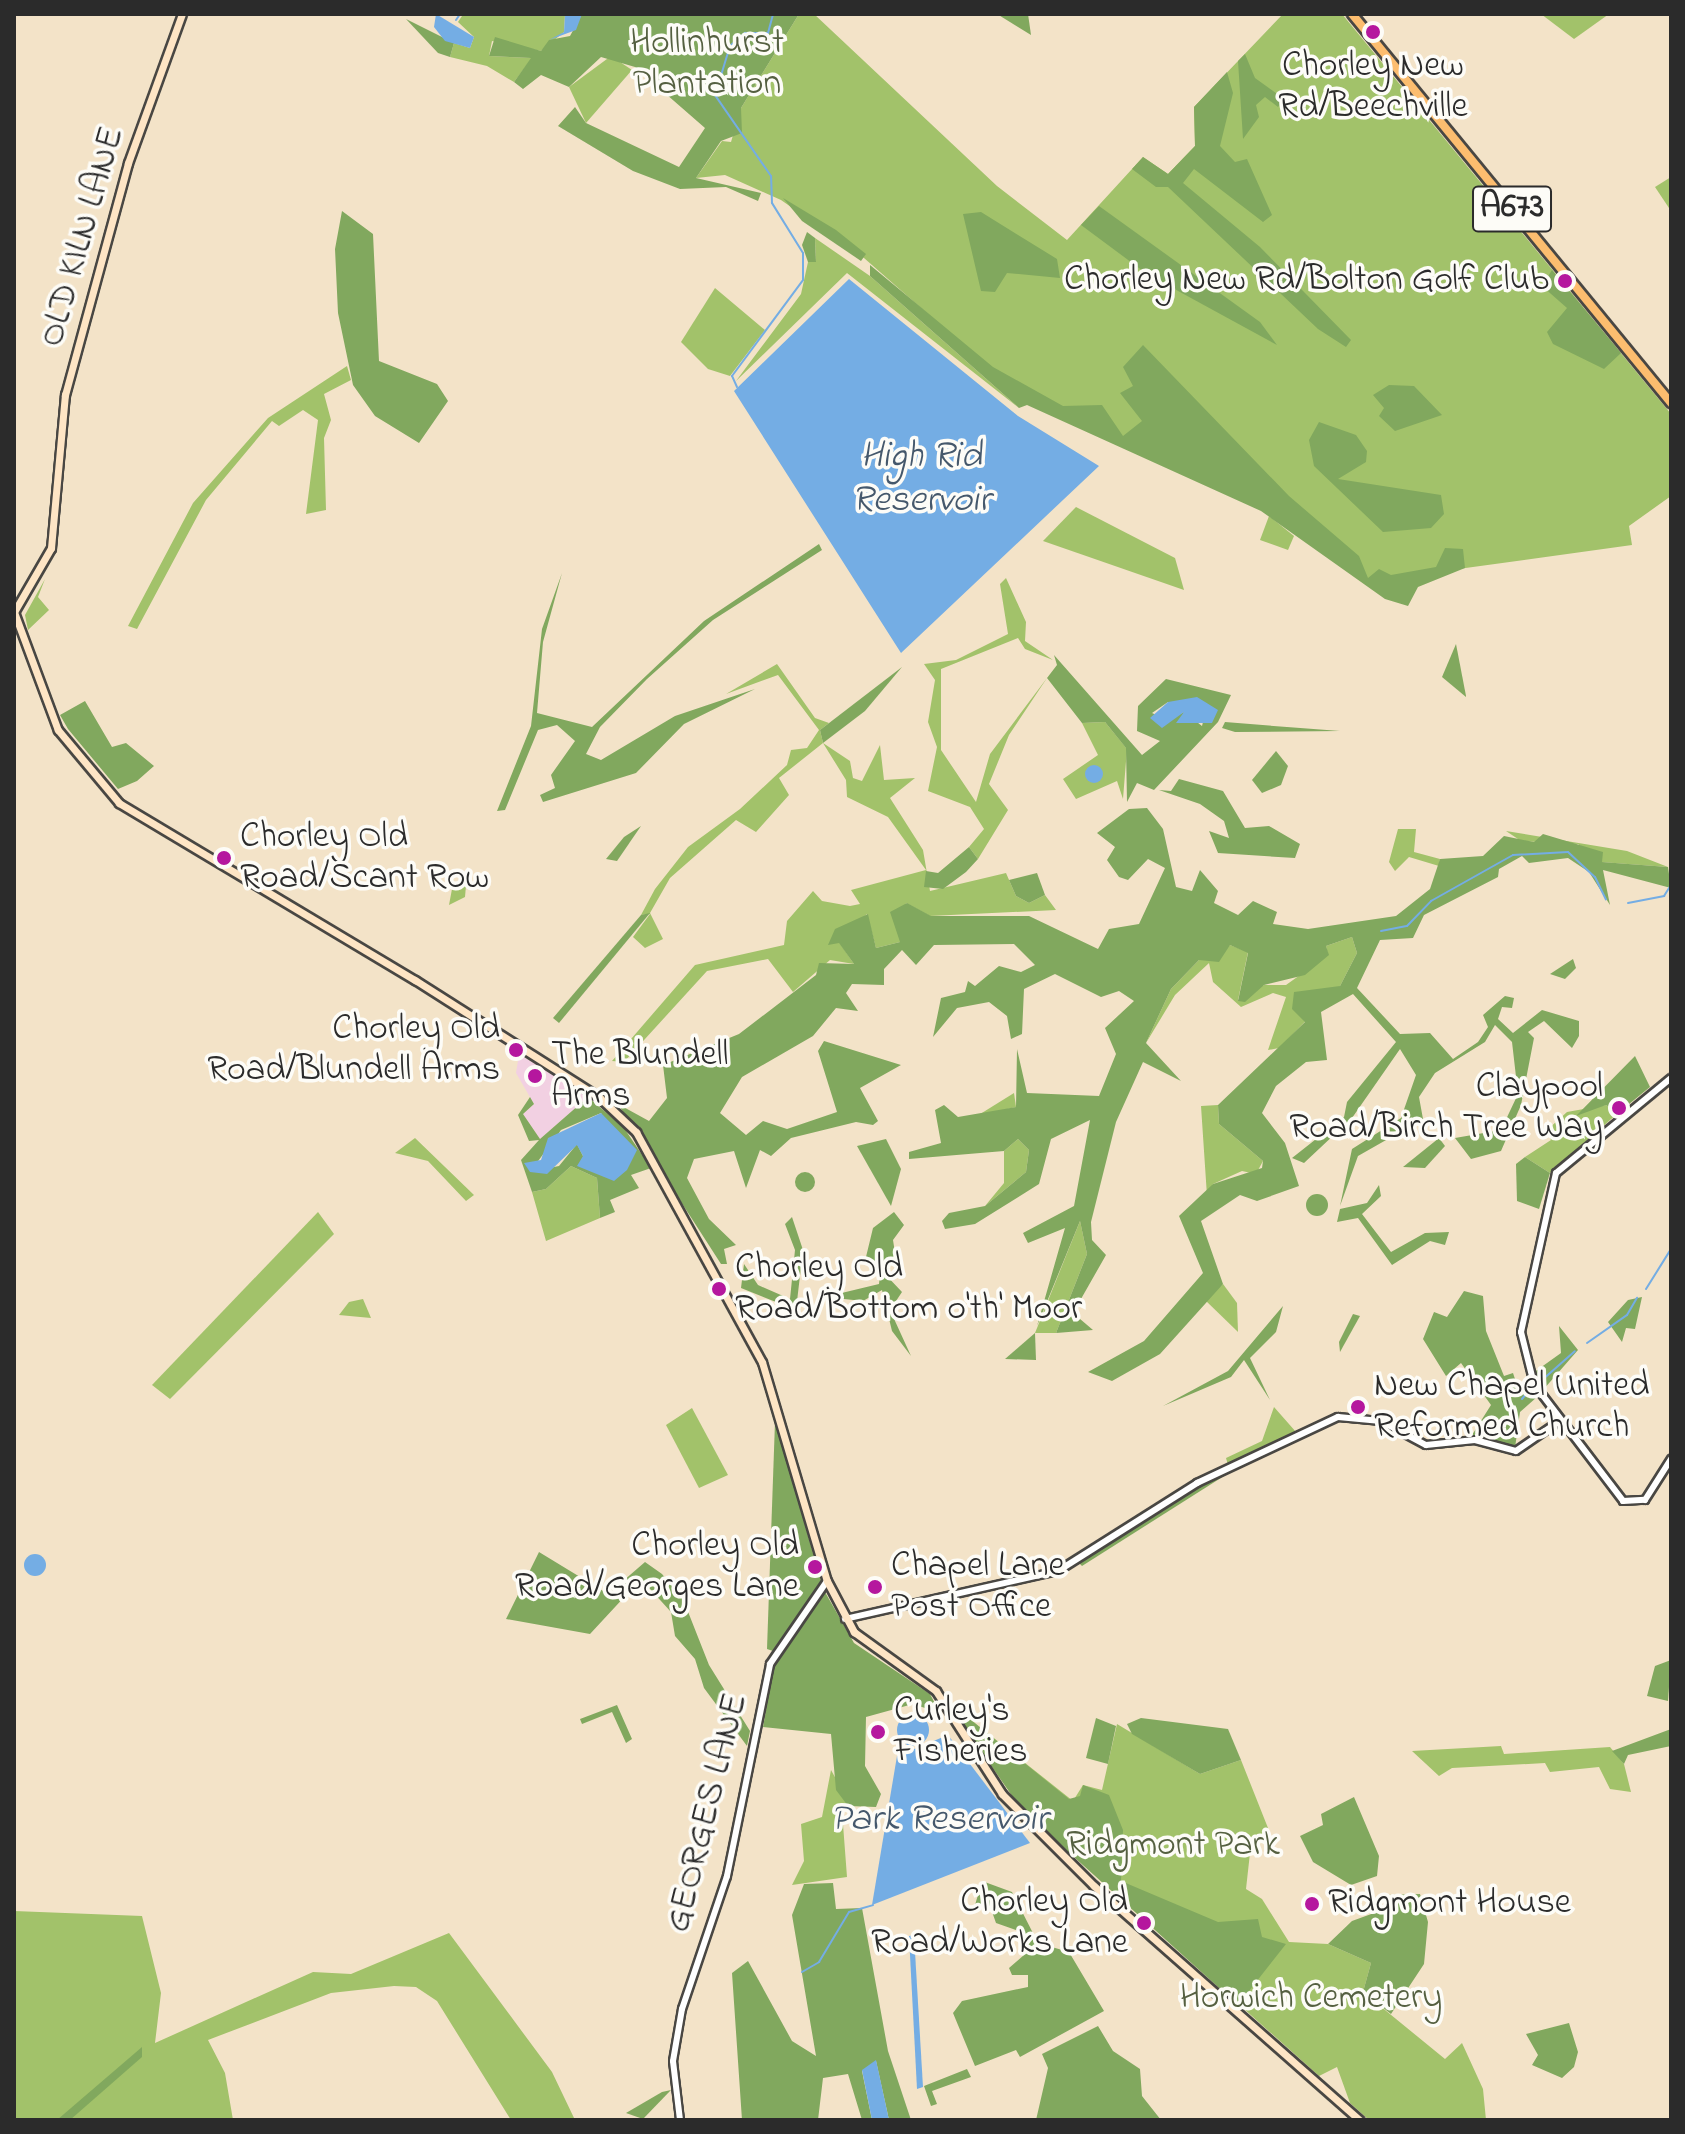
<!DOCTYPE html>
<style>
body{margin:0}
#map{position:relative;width:1685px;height:2134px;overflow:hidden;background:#f3e3c8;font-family:"Indie Flower",sans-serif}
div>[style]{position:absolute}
.built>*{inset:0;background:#f2d0e2}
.green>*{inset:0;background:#a2c26a}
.forest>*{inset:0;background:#81a85e}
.round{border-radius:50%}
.water>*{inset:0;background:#74ade4}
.stream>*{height:2px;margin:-1px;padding:0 1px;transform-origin:1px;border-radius:1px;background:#74ade4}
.roads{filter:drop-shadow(2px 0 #494743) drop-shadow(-2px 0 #494743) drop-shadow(0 2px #494743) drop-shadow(0 -2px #494743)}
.tertiary>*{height:6px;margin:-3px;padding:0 3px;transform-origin:3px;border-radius:3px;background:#fff}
.secondary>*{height:7px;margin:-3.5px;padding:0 3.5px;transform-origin:3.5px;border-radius:3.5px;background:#fee5c5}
.trunk>*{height:8px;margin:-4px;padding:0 4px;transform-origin:4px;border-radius:4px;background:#fcbd6f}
.dots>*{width:22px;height:22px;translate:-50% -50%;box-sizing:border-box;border:4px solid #fdfcf7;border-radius:50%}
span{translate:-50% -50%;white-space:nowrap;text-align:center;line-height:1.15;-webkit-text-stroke:7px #fdfcf7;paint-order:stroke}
.shield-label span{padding:2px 6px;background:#fdfcf7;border:2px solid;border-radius:6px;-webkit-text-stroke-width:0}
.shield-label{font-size:34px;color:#2b2b2b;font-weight:700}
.park-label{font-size:36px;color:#556041}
.poi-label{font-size:36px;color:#2b2b2b}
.right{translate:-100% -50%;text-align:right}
.left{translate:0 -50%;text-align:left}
.street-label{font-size:36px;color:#2b2b2b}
.water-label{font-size:38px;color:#45586c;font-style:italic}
.frame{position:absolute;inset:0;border:16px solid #2b2b2b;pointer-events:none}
</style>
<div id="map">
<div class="built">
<div style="clip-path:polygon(519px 1054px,588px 1097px,540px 1139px,523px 1114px,534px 1104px,516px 1073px)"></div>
</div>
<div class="green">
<div style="clip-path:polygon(565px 14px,564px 32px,541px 51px,492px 41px,489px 56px,532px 58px,514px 82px,487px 66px,450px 57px,454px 43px,470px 48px,474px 37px,458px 22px,462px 16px)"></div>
<div style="clip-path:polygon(799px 14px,814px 14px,997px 186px,1067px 240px,1143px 157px,1168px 174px,1195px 146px,1194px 107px,1283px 14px,1342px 14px,1671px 414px,1671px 496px,1629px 526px,1632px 545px,1451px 570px,1415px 583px,1368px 579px,1256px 489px,1121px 441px,1017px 392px,864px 258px,781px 200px,725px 175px,696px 178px,722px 141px,731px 142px,741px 108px)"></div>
<div style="clip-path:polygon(1541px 14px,1609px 14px,1574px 39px)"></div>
<div style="clip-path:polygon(611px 56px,632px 70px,586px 123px,569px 87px)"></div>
<div style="clip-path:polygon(1671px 177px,1671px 211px,1655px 187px)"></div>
<div style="clip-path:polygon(815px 238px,870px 276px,1019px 408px,847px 273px,736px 381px,801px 294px,808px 262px,816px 261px)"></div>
<div style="clip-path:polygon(715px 288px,765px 330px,730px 376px,708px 369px,681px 342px)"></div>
<div style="clip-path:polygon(347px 366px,351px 380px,324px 394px,331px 420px,324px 438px,326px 510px,306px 514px,318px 420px,303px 410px,279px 426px,272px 421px,206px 500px,137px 629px,128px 626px,193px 503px,268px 418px)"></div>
<div style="clip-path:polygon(1076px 507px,1175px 558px,1184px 590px,1043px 541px)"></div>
<div style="clip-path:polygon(1269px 516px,1294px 536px,1288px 550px,1260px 540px)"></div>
<div style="clip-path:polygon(1006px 578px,1026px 622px,1025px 641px,1053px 660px,1025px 649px,1018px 638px,941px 669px,941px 750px,976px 802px,990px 754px,1047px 678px,1009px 735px,989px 784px,1008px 810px,978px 859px,969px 847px,984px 829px,970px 807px,928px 791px,937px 747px,928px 722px,935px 680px,924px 664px,956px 660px,1008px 634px,1000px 584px)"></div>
<div style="clip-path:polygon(45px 579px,38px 597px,49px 610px,28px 630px,25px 615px)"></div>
<div style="clip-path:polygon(777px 664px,815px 718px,829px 723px,820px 730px,823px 743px,850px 761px,853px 778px,862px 781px,880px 745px,884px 780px,915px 778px,890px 798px,923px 850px,930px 891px,1006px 873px,1016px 896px,1029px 903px,1045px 895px,1056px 910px,930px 916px,906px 903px,900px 942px,876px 948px,867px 914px,829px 944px,839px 942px,854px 964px,830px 960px,793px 992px,768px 959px,707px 971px,624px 1062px,612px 1061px,695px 965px,784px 945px,787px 921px,813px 891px,822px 901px,850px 906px,860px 904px,851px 890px,926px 870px,888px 817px,847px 797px,846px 780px,823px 743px,779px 778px,789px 795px,756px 832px,736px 820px,670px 878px,650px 913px,663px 939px,645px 948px,633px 937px,650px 914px,641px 915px,655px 889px,688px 847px,740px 809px,787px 765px,791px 750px,807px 748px,819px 730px,778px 675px,726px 694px)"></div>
<div style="clip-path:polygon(1105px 722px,1127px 749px,1123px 799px,1117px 781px,1076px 799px,1063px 779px,1098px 755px,1082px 723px)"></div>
<div style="clip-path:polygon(1398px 829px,1416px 829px,1414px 852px,1440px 859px,1439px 866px,1409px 857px,1395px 871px,1389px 862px)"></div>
<div style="clip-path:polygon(1506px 831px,1627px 851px,1668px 867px,1601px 862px,1578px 844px,1521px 841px)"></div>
<div style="clip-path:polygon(467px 874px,465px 897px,449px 905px,452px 889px)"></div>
<div style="clip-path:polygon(1352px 937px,1357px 953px,1340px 986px,1279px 1048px,1268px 1050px,1286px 997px,1273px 993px,1241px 1007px,1213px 982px,1209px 963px,1175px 995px,1146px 1043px,1171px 989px,1199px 960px,1230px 945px,1248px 952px,1238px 1000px,1264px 985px,1286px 985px,1328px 955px,1326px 946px)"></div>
<div style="clip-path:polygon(1014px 1093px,1016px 1107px,977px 1116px)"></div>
<div style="clip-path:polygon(1218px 1105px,1219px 1124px,1263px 1161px,1256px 1174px,1242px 1171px,1213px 1184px,1207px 1196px,1201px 1106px)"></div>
<div style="clip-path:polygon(1606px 1105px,1618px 1113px,1550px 1173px,1525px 1157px,1551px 1140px,1546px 1131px,1567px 1112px)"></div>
<div style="clip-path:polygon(415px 1138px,474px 1195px,466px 1201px,428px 1161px,395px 1153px)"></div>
<div style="clip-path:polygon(1018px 1139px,1029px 1150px,1026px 1172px,985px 1206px,1004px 1183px,1004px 1151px)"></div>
<div style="clip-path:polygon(571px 1166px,597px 1178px,600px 1218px,546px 1241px,532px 1192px,546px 1189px)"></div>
<div style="clip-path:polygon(318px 1212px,334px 1234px,170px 1399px,152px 1385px)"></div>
<div style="clip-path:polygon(1080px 1221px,1087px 1254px,1056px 1333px,1035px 1333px)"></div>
<div style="clip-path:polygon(1223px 1284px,1237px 1303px,1238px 1332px,1204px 1299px)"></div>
<div style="clip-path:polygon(363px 1299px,371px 1318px,339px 1315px,349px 1302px)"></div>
<div style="clip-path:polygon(1274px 1407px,1296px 1432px,1228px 1465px,1226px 1458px,1262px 1441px)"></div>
<div style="clip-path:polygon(692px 1408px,728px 1475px,699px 1488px,666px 1425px)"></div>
<div style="clip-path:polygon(946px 1700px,1073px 1801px,1083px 1785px,1102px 1790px,1117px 1724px,1200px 1774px,1241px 1760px,1268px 1828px,1251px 1844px,1246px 1889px,1262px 1899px,1289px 1942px,1328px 1944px,1371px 1963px,1363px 1992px,1445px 2059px,1462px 2043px,1483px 2089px,1486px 2120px,1369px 2120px,1350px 2103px,1337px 2067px,1319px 2076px,1022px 1810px)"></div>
<div style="clip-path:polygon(1501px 1746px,1504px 1754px,1610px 1747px,1624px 1764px,1631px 1792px,1610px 1789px,1599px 1767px,1550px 1772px,1545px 1763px,1452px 1768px,1439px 1776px,1412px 1751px)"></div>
<div style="clip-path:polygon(831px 1770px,851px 1806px,842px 1811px,847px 1877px,792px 1885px,804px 1861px,801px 1824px,822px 1817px)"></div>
<div style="clip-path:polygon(14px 1911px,142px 1916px,161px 1993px,155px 2043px,313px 1972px,351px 1974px,449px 1933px,552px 2072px,575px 2120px,511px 2120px,437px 2001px,416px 1987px,394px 1986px,331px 1993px,208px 2040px,225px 2073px,233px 2120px,14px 2120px)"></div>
</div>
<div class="forest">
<div style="clip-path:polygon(582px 14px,799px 14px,741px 108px,742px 133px,721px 141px,696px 178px,761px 193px,758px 201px,726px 187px,680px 189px,633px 171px,558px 126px,575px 107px,586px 123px,679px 167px,705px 128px,635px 67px,601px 57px,569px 87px,541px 75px,523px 89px,514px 82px,531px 58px,489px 56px,495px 37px,541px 51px,549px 40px,570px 36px)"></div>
<div style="clip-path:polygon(997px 14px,1028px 14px,1031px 35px)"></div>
<div style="clip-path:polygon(406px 19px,454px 43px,450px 57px,438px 53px)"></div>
<div style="clip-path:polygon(1245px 54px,1255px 78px,1284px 99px,1278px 107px,1265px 97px,1256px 105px,1259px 117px,1243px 139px,1238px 61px)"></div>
<div style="clip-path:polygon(1227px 72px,1233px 93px,1220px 146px,1235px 162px,1247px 159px,1272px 215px,1263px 222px,1194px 169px,1183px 183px,1260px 247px,1351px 340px,1346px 347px,1318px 329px,1168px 187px,1156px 187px,1132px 169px,1143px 157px,1168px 174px,1195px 146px,1194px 107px)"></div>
<div style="clip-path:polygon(783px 198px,836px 230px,866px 254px,861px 261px,802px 221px)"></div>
<div style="clip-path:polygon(1099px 206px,1260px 322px,1277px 345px,1147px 274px,1081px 225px)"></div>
<div style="clip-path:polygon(342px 211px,373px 234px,379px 361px,437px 384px,448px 401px,419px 443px,375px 416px,353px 385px,338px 313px,335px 249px)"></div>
<div style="clip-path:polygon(981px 212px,1057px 259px,1060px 278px,1007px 273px,995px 292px,981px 291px,963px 214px)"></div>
<div style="clip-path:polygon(807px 232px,815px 238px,816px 262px,808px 262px,802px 245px)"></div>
<div style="clip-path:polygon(870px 265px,993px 367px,1063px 406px,1102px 405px,1123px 436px,1142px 421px,1120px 393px,1133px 386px,1123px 367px,1143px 345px,1289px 496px,1359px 556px,1368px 578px,1379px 569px,1391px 575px,1436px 567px,1445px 548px,1463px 549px,1465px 568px,1418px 587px,1408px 606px,1385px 599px,1261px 511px,1027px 405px,1019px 408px,870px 276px)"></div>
<div style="clip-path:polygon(1552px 270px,1621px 353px,1604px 369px,1553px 344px,1547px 332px,1567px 308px,1542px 286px)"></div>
<div style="clip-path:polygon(1389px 385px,1414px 386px,1442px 415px,1395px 431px,1379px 416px,1384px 408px,1373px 395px)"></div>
<div style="clip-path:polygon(1319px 422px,1356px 435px,1367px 451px,1366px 462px,1338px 479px,1441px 495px,1444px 514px,1431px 528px,1383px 532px,1314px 466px,1309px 440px)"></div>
<div style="clip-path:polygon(819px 544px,822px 550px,713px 620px,647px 679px,600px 727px,586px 754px,601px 760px,675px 716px,755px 689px,684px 724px,636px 773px,543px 802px,540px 795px,555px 788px,551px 775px,575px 741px,557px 725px,538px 730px,505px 810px,497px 811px,531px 726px,542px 629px,562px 573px,543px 642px,537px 713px,592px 727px,704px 621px)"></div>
<div style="clip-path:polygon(1456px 644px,1466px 696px,1466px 697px,1442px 677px)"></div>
<div style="clip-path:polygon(evenodd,1054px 655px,1142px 755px,1160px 741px,1137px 731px,1138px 706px,1166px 679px,1231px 695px,1218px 722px,1154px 790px,1137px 783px,1127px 802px,1126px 748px,1105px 722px,1082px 723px,1047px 678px,1057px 665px,1054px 655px,1168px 702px,1202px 702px,1207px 706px,1202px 726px,1184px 712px,1167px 720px,1152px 713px,1168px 702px)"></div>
<div style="clip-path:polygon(902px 667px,865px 711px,823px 743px,820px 730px)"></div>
<div style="clip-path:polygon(85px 701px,112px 747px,126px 743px,154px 766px,137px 781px,118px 789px,68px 729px,60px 715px)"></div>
<div style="clip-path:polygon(1225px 722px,1287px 727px,1340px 731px,1235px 732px,1222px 728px)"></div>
<div style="clip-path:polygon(1276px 751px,1288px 766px,1281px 785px,1262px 793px,1252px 780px)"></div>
<div style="clip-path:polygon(1179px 779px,1223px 791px,1245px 828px,1269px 826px,1300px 844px,1295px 858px,1218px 853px,1209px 831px,1229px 838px,1224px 821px,1200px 804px,1159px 790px,1171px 791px)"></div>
<div style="clip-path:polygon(1147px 808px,1163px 829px,1176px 887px,1192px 891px,1200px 870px,1218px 891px,1214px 903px,1238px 915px,1253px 901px,1277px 912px,1273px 924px,1308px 929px,1396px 916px,1430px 889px,1440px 859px,1483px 856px,1504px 836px,1534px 842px,1543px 834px,1603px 852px,1602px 862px,1668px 867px,1671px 888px,1603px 870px,1610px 905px,1589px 872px,1568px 858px,1529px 863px,1522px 856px,1499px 869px,1498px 877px,1424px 915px,1413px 938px,1380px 940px,1357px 988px,1400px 1034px,1430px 1033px,1453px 1059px,1478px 1042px,1488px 1027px,1483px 1015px,1505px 996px,1514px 998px,1512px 1008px,1502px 1007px,1498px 1019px,1513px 1033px,1542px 1010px,1579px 1021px,1579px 1036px,1572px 1048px,1544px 1021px,1528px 1032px,1534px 1038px,1521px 1105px,1501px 1151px,1471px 1159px,1455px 1138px,1501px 1130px,1518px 1094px,1512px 1042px,1495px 1025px,1485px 1042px,1435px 1073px,1419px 1097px,1423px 1119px,1358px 1156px,1340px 1206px,1352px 1149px,1401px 1118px,1416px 1075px,1400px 1049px,1352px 1118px,1304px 1163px,1292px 1158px,1344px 1117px,1347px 1102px,1396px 1042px,1353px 994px,1321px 1012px,1327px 1060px,1306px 1062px,1276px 1086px,1262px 1113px,1285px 1143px,1299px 1186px,1257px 1201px,1240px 1195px,1201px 1221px,1223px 1284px,1160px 1354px,1112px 1381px,1088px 1372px,1144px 1341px,1203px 1273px,1179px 1216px,1213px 1184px,1262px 1168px,1263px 1161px,1219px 1124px,1218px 1105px,1305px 1022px,1292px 1009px,1294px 992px,1340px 986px,1357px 953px,1352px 937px,1326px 946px,1329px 955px,1305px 975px,1264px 985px,1245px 1002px,1238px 1001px,1248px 953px,1230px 945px,1219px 962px,1199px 960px,1171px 989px,1146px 1043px,1181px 1081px,1143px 1062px,1116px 1122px,1091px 1222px,1092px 1240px,1106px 1255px,1073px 1313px,1093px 1330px,1056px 1333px,1087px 1254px,1080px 1221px,1037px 1326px,1065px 1228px,1028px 1243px,1023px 1233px,1074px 1206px,1090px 1120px,1051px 1139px,1039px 1184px,975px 1224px,945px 1229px,942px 1221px,949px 1213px,985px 1206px,1026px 1172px,1029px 1150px,1018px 1139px,1004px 1151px,909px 1159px,909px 1152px,941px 1143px,935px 1110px,944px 1105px,958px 1117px,1016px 1107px,1017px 1049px,1027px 1093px,1099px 1096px,1116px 1054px,1105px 1028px,1134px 1001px,1119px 991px,1101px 997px,1055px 974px,1024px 989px,1022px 1034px,1011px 1039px,1007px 1016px,989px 1002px,957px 1008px,933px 1037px,941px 998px,965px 992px,968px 981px,975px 986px,999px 966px,1021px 972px,1035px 965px,1014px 944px,934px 945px,916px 965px,902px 950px,884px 969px,884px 985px,852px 984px,846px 993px,858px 1011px,836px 1008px,813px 1036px,742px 1077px,720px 1113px,746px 1135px,763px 1121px,787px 1129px,837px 1112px,818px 1051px,824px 1041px,901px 1065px,860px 1088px,878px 1121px,873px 1125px,856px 1122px,791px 1138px,771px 1156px,760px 1150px,746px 1188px,734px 1151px,694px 1159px,687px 1178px,709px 1219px,736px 1245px,724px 1249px,727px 1264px,721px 1264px,618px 1104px,649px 1121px,667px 1098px,663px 1065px,739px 1034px,816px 975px,819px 963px,854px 964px,839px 943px,828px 945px,835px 929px,868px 914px,876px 948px,900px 942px,890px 912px,907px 903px,931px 916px,1029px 916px,1098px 949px,1109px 929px,1139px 924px,1165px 868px,1148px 859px,1128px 880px,1119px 877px,1107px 860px,1115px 847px,1097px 833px,1129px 809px)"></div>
<div style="clip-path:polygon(641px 826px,617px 861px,606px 859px,624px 837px)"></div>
<div style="clip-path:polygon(969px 847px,978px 859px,966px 872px,943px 889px,924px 887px,926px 871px,938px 873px)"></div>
<div style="clip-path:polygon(1037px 873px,1045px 895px,1029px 903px,1016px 896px,1009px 880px)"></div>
<div style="clip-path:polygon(650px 913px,559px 1023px,553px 1018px,641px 915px)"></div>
<div style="clip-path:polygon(1573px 959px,1576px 968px,1565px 979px,1550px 974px)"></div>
<div style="clip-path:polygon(1635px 1056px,1650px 1087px,1618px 1113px,1606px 1105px,1576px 1116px)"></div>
<div style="clip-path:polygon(evenodd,530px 1097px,534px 1104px,523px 1114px,540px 1139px,588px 1097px,624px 1128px,651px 1168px,631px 1175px,639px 1188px,610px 1200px,615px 1212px,600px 1218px,597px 1178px,571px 1166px,546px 1189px,532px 1192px,521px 1160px,539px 1140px,529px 1141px,518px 1115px,530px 1097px,601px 1113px,626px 1166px,583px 1156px,577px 1144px,559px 1166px,530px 1172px,561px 1130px,601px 1113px)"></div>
<div style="clip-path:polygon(1439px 1138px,1445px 1146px,1425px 1168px,1403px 1167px)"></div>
<div style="clip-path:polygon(886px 1139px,901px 1169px,891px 1206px,857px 1146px)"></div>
<div style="clip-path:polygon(1525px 1157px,1550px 1173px,1539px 1209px,1517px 1201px,1516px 1164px)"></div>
<div class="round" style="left:795px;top:1172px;width:20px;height:20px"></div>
<div style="clip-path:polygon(1379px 1185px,1381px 1196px,1362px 1214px,1391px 1252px,1425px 1233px,1449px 1232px,1445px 1245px,1430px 1241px,1392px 1265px,1358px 1218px,1337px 1222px,1340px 1209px,1367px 1203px)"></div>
<div class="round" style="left:1306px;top:1194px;width:22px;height:22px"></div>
<div style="clip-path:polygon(894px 1212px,904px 1225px,893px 1240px,896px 1259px,884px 1273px,902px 1292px,890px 1310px,911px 1356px,892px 1331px,882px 1290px,863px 1301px,825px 1297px,879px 1284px,880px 1274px,865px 1261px,873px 1228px)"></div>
<div style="clip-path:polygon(792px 1217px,803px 1250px,796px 1310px,741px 1288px,744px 1264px,758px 1285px,790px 1299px,795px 1250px,785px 1224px)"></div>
<div style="clip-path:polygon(1464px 1291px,1483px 1296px,1486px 1331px,1504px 1376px,1513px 1373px,1517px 1385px,1528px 1381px,1537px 1397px,1520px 1412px,1515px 1448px,1472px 1435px,1491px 1405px,1461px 1363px,1446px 1376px,1423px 1339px,1434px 1312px,1447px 1317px)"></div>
<div style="clip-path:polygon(1642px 1297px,1635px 1329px,1626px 1328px,1622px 1342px,1608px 1322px,1628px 1300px)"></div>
<div style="clip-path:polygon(1283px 1306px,1276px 1332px,1250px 1358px,1270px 1400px,1244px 1360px,1231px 1377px,1163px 1406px,1228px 1371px)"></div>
<div style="clip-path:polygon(1353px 1314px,1360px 1316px,1340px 1352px,1339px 1342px)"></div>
<div style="clip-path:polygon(1559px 1326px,1578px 1350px,1543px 1390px,1533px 1373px,1561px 1353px)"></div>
<div style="clip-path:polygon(1035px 1333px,1036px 1360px,1005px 1359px)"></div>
<div style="clip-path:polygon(775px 1422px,822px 1584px,773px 1651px,767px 1649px)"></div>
<div style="clip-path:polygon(1265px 1450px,1082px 1566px,1079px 1563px,1137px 1521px)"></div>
<div style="clip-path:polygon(539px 1552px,608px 1594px,645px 1562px,662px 1574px,683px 1599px,709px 1665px,750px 1731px,747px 1746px,704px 1688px,695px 1659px,675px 1636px,671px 1612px,641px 1579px,590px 1634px,506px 1619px)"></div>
<div style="clip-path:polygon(825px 1592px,854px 1643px,930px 1694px,940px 1713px,913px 1704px,866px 1717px,865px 1766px,881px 1794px,876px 1807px,848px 1806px,836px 1790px,831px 1734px,763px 1727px,775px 1660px)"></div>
<div style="clip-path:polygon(1671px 1660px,1668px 1701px,1647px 1696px,1655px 1666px)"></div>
<div style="clip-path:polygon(946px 1700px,1069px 1799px,1080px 1796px,1083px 1785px,1109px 1795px,1123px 1830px,1121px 1881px,1218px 1922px,1258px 1919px,1262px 1937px,1286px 1944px,1238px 2005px,1022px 1810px)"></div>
<div style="clip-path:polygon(617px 1705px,632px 1739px,626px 1743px,612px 1712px,582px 1724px,580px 1719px)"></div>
<div style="clip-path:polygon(1096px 1718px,1116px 1726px,1108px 1764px,1086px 1758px)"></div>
<div style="clip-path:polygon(1141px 1718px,1228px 1729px,1241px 1760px,1200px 1774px,1132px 1734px,1127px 1724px)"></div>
<div style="clip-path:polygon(1671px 1729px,1671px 1746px,1628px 1755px,1624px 1764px,1612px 1751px)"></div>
<div style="clip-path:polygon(1354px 1797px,1379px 1856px,1377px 1876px,1351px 1885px,1313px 1862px,1300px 1836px,1323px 1825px,1321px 1814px)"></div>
<div style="clip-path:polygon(982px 1881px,1012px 1892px,1038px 1943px,1069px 1952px,1104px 2011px,1020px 2057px,1016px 2050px,975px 2066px,953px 2013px,962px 2001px,1028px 1987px,1028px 1975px,1012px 1975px,1009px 1968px,1024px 1955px,1019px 1931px,996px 1923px,990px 1906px,975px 1905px)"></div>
<div style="clip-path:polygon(833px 1883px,836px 1909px,862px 1908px,888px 2051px,911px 2120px,889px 2120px,876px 2061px,862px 2071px,872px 2120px,862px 2120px,848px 2074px,823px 2078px,818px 2120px,742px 2120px,732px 1973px,748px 1961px,792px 2041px,816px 2056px,792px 1915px,804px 1884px)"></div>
<div style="clip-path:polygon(1420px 1894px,1428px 1922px,1424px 1964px,1391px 2014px,1363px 1992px,1371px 1963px,1328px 1944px,1352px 1921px,1385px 1909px,1384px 1895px)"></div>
<div style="clip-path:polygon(1569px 2023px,1578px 2052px,1574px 2067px,1562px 2078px,1532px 2065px,1538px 2055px,1526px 2034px)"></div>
<div style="clip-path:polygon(1098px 2026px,1113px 2051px,1140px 2069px,1142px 2096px,1161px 2120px,1036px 2120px,1048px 2068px,1042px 2054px)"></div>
<div style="clip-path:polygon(142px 2047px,142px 2057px,70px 2120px,57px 2120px)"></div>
<div style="clip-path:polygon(967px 2069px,971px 2077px,932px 2091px,937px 2104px,931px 2106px,924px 2086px)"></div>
<div style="clip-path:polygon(671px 2090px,643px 2119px,626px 2113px,662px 2092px)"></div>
</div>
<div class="water">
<div style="clip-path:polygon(436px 14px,474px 37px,470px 48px,445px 41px,434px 27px)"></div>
<div style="clip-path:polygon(565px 14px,582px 14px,576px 30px,549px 40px,564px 32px)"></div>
<div style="clip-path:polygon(849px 279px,1018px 416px,1099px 466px,901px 653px,734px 391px)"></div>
<div style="clip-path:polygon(1197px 697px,1218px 710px,1212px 723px,1176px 723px,1184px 712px,1162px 728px,1150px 718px,1168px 702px)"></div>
<div class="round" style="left:1085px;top:765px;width:18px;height:18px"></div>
<div style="clip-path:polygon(601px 1113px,637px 1150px,627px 1170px,614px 1181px,577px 1166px,583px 1156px,577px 1145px,547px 1174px,530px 1172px,524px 1163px,541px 1160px,548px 1138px)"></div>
<div class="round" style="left:24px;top:1554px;width:22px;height:22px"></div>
<div class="round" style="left:897px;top:1714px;width:32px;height:32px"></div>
<div style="clip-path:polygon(948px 1735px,1030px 1843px,872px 1905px,897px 1756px)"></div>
<div style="clip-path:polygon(914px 1935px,923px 2087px,917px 2089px,909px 1936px)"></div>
<div style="clip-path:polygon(876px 2060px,889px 2120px,872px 2120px,862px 2070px)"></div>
</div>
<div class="stream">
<div style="left:456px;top:20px;width:7px;rotate:-56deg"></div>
<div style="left:737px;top:387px;width:12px;rotate:-114deg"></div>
<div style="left:732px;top:376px;width:119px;rotate:-53.5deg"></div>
<div style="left:803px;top:280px;width:27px;rotate:-90deg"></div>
<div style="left:803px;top:253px;width:59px;rotate:-121.8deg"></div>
<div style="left:772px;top:203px;width:27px;rotate:-92deg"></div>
<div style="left:771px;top:176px;width:98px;rotate:-124.7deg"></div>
<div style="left:715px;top:95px;width:51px;rotate:-73deg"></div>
<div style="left:730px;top:46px;width:20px;rotate:-41deg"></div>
<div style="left:745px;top:33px;width:23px"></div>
<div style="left:768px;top:33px;width:20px;rotate:-75deg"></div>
<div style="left:1628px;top:903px;width:37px;rotate:-11deg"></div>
<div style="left:1664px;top:896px;width:13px;rotate:-58deg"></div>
<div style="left:1381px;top:931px;width:26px;rotate:-11deg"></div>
<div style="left:1407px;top:926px;width:35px;rotate:-46deg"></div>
<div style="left:1431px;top:901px;width:94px;rotate:-29.3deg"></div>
<div style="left:1513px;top:855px;width:55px;rotate:-3.1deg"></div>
<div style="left:1568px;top:852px;width:37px;rotate:43deg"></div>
<div style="left:1595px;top:877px;width:25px;rotate:64deg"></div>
<div style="left:1646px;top:1289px;width:47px;rotate:-58deg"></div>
<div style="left:1587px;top:1343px;width:49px;rotate:-35deg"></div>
<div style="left:1627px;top:1315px;width:20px;rotate:-60deg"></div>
<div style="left:1541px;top:1381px;width:45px;rotate:-41.4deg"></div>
<div style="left:1522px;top:1399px;width:13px;rotate:-51deg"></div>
<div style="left:802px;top:1972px;width:20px;rotate:-30deg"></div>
<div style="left:819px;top:1962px;width:58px;rotate:-59deg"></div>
<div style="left:849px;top:1912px;width:25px;rotate:-16deg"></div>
</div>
<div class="roads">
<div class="tertiary">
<div style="left:1671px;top:1078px;width:149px;rotate:140.4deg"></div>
<div style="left:1556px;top:1173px;width:163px;rotate:102.4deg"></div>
<div style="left:1521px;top:1332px;width:54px;rotate:76deg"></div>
<div style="left:1534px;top:1384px;width:147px;rotate:52.7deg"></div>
<div style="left:1623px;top:1501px;width:22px;rotate:-3deg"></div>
<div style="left:1645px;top:1500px;width:49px;rotate:-57.6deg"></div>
<div style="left:845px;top:1619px;width:218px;rotate:-12.7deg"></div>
<div style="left:1058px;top:1571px;width:165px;rotate:-32.3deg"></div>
<div style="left:1197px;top:1483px;width:156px;rotate:-25.1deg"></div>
<div style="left:1338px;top:1417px;width:43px;rotate:5.3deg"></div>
<div style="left:1381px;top:1421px;width:51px;rotate:28.1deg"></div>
<div style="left:1426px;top:1445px;width:49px;rotate:-5.8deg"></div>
<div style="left:1475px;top:1440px;width:42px;rotate:15deg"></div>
<div style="left:1516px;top:1451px;width:51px;rotate:-34.6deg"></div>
<div style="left:680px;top:2120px;width:59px;rotate:-96.8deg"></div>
<div style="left:673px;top:2061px;width:53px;rotate:-80.2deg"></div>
<div style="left:682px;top:2009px;width:140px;rotate:-71.3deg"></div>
<div style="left:727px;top:1876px;width:216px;rotate:-78.5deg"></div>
<div style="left:770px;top:1664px;width:101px;rotate:-55.5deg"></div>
</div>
<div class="secondary">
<div style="left:14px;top:612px;width:126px;rotate:69.6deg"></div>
<div style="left:58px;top:730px;width:95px;rotate:50.1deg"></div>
<div style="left:119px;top:803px;width:345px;rotate:30.9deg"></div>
<div style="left:415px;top:980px;width:219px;rotate:32.5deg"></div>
<div style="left:600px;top:1098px;width:50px;rotate:43.4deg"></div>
<div style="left:636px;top:1132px;width:262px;rotate:61.3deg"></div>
<div style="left:762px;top:1362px;width:228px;rotate:73.5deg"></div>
<div style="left:827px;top:1581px;width:58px;rotate:62.1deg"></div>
<div style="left:854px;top:1632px;width:101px;rotate:35.7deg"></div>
<div style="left:936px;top:1691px;width:122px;rotate:57.3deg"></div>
<div style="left:1002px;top:1794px;width:130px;rotate:45deg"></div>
<div style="left:1094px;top:1886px;width:354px;rotate:41.4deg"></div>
<div style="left:14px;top:612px;width:74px;rotate:-60deg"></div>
<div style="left:51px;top:548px;width:154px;rotate:-84.8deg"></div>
<div style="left:65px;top:395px;width:240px;rotate:-74.8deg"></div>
<div style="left:128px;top:163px;width:158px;rotate:-70.1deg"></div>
</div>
<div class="trunk">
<div style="left:1352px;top:14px;width:503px;rotate:50.65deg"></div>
</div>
</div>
<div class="dots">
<div style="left:1373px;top:32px;background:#b5179e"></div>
<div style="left:1565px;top:281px;background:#b5179e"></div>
<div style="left:224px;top:858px;background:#b5179e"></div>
<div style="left:516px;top:1050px;background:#b5179e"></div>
<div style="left:535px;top:1076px;background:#b5179e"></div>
<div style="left:1619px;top:1108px;background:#b5179e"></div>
<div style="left:719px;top:1289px;background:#b5179e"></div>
<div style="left:1358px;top:1407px;background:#b5179e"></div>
<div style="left:815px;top:1567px;background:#b5179e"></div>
<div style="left:875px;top:1587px;background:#b5179e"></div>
<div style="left:878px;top:1732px;background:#b5179e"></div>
<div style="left:1312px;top:1904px;background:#b5179e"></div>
<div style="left:1144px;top:1923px;background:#b5179e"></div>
</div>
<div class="shield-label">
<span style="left:1512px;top:209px">A673</span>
</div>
<div class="park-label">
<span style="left:707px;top:64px">Hollinhurst<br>Plantation</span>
<span style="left:1173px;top:1846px">Ridgmont Park</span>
<span style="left:1311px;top:1999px">Horwich Cemetery</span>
</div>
<div class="poi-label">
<span style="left:1373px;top:87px">Chorley New<br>Rd/Beechville</span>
<span class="right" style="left:1549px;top:281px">Chorley New Rd/Bolton Golf Club</span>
<span class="left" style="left:240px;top:858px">Chorley Old<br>Road/Scant Row</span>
<span class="right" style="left:500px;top:1050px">Chorley Old<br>Road/Blundell Arms</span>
<span class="left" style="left:551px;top:1076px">The Blundell<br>Arms</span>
<span class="right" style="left:1603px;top:1108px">Claypool<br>Road/Birch Tree Way</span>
<span class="left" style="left:735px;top:1289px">Chorley Old<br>Road/Bottom o'th' Moor</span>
<span class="left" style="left:1374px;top:1407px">New Chapel United<br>Reformed Church</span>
<span class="right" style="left:799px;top:1567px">Chorley Old<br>Road/Georges Lane</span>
<span class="left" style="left:891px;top:1587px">Chapel Lane<br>Post Office</span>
<span class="left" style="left:894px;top:1732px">Curley's<br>Fisheries</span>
<span class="right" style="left:1128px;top:1923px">Chorley Old<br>Road/Works Lane</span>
<span class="left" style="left:1328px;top:1904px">Ridgmont House</span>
</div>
<div class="street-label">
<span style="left:83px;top:237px;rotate:-74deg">OLD KILN LANE</span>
<span style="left:708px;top:1813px;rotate:-76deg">GEORGES LANE</span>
</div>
<div class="water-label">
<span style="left:921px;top:480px">High Rid<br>Reservoir</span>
<span style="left:939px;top:1821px">Park Reservoir</span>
</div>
<div class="frame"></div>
</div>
